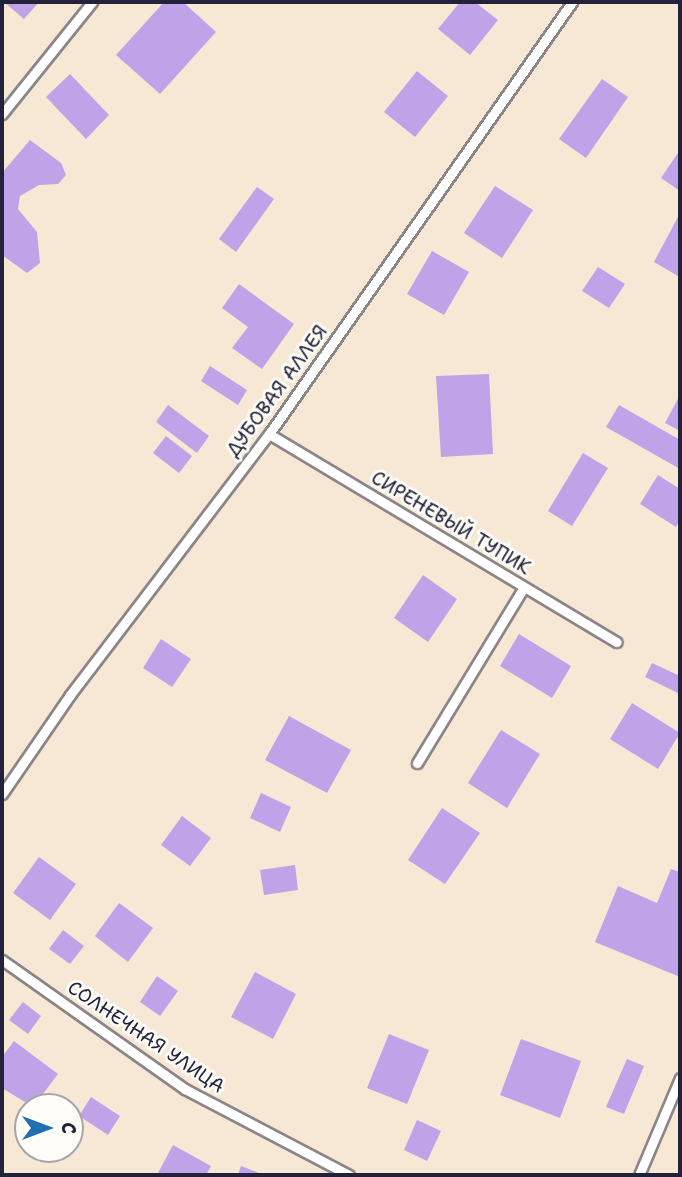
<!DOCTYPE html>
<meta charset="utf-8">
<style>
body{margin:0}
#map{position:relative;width:682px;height:1177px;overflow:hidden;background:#f7e8d5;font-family:"Shantell Sans",sans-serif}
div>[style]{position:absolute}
.building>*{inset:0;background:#bfa2e7}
.roads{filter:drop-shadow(2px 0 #8c8588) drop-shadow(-2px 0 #8c8588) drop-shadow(0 2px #8c8588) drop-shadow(0 -2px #8c8588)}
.lane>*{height:9px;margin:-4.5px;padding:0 4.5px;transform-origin:4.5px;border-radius:4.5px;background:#fff}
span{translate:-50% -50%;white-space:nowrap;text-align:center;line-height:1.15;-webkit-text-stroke:6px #fdfcf7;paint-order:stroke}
.street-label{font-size:19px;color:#22223b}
.frame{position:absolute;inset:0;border:4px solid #22223b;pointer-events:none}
.north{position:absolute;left:14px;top:1093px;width:70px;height:70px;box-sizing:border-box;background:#fdfcf7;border:2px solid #a5a5ac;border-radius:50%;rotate:90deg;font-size:19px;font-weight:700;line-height:28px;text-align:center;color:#22223b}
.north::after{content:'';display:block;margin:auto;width:24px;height:32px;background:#1f6fb2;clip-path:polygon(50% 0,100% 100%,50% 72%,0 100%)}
</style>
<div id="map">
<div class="building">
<div style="clip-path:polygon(4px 2px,39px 2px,24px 19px)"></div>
<div style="clip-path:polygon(164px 2px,183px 2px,216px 32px,160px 94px,116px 55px)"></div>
<div style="clip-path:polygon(460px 2px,475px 2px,498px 20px,470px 55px,438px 29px)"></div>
<div style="clip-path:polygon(417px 71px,448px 96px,415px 137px,384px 112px)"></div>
<div style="clip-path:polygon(70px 74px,109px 115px,86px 139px,46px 97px)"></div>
<div style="clip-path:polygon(602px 79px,628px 97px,586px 158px,559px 139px)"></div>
<div style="clip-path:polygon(30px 140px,61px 163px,66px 175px,58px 184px,39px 185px,20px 196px,18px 209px,37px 232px,40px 263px,27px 273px,2px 255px,2px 173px)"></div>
<div style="clip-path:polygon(680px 150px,680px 191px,661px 178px)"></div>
<div style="clip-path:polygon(495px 186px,533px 210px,502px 258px,464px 233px)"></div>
<div style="clip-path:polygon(257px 187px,274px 199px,236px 252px,219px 239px)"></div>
<div style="clip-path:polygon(678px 217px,680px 219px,678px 276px,654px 262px)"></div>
<div style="clip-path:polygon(432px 251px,469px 272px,444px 315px,407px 294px)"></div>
<div style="clip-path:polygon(598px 267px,625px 284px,609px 308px,582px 291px)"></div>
<div style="clip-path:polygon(239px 284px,294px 324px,262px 369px,232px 348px,248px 327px,222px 308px)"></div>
<div style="clip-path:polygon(210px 366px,247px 390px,238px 405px,201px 381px)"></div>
<div style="clip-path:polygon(489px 374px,493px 454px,441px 457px,436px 376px)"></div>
<div style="clip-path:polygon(680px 395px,680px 431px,665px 423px)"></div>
<div style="clip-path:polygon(168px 405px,209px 436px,197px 453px,156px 422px)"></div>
<div style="clip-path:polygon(619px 405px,680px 440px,680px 469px,606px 427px)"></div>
<div style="clip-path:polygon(166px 436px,192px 456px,179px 473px,153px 453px)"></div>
<div style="clip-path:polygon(583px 453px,608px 468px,572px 526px,548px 511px)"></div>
<div style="clip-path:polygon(658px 475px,680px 489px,680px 520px,676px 527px,640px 504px)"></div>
<div style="clip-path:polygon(423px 575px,457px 599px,428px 642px,394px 618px)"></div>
<div style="clip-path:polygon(519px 634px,571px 666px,552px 698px,500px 666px)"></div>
<div style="clip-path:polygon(161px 639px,191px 659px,172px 687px,143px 668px)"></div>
<div style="clip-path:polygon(652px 663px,680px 676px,680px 694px,645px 677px)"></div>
<div style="clip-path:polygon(632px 703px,680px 733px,658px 769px,610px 739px)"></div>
<div style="clip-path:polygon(289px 716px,351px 750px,327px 793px,265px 760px)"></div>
<div style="clip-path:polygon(501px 730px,540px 754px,507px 808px,468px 783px)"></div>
<div style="clip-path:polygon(261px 793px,291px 807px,280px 832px,250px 818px)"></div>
<div style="clip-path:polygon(442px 808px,480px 833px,445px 884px,408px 860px)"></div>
<div style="clip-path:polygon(182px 816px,211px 838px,190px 866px,161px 845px)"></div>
<div style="clip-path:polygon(39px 857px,76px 884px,50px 920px,13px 893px)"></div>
<div style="clip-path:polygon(295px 865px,298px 890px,264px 895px,260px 870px)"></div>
<div style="clip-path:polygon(671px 869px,680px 872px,680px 977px,595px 942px,618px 886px,657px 903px)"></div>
<div style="clip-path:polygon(119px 903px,153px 928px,128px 962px,95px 936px)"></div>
<div style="clip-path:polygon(63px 930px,84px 946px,70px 964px,49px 949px)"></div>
<div style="clip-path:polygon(255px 972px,296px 994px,273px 1039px,231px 1017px)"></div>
<div style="clip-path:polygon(157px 976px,178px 991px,160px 1016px,140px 1002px)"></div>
<div style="clip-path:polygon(23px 1002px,41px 1016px,28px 1034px,9px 1020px)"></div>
<div style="clip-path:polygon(389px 1034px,429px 1050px,407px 1104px,367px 1088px)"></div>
<div style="clip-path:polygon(521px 1039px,581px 1061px,560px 1118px,500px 1095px)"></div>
<div style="clip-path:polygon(14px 1041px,58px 1074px,33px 1107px,2px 1088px,2px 1057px)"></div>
<div style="clip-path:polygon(627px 1059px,644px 1066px,624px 1114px,606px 1107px)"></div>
<div style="clip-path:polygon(91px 1097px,120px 1116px,108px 1135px,79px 1116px)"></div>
<div style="clip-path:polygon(417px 1120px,441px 1131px,427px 1161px,404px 1150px)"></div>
<div style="clip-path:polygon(173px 1145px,211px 1166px,206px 1175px,157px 1175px)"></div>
<div style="clip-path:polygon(241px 1166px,264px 1175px,238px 1175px)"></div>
</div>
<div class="roads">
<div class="lane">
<div style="left:2px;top:114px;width:144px;rotate:-51.2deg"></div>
<div style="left:269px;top:434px;width:405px;rotate:30.9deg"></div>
<div style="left:417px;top:763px;width:206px;rotate:-58.7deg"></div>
<div style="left:2px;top:794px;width:120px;rotate:-55.5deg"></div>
<div style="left:70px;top:695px;width:328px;rotate:-52.7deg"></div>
<div style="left:269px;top:434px;width:528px;rotate:-54.95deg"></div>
<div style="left:2px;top:960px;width:224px;rotate:35.2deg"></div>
<div style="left:185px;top:1089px;width:185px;rotate:27.7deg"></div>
<div style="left:639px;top:1175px;width:105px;rotate:-67.1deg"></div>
</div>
</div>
<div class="street-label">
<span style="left:277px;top:391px;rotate:-54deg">ДУБОВАЯ АЛЛЕЯ</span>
<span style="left:451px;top:523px;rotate:31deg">СИРЕНЕВЫЙ ТУПИК</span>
<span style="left:146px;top:1037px;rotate:34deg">СОЛНЕЧНАЯ УЛИЦА</span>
</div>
<div class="frame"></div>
<div class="north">С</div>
</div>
